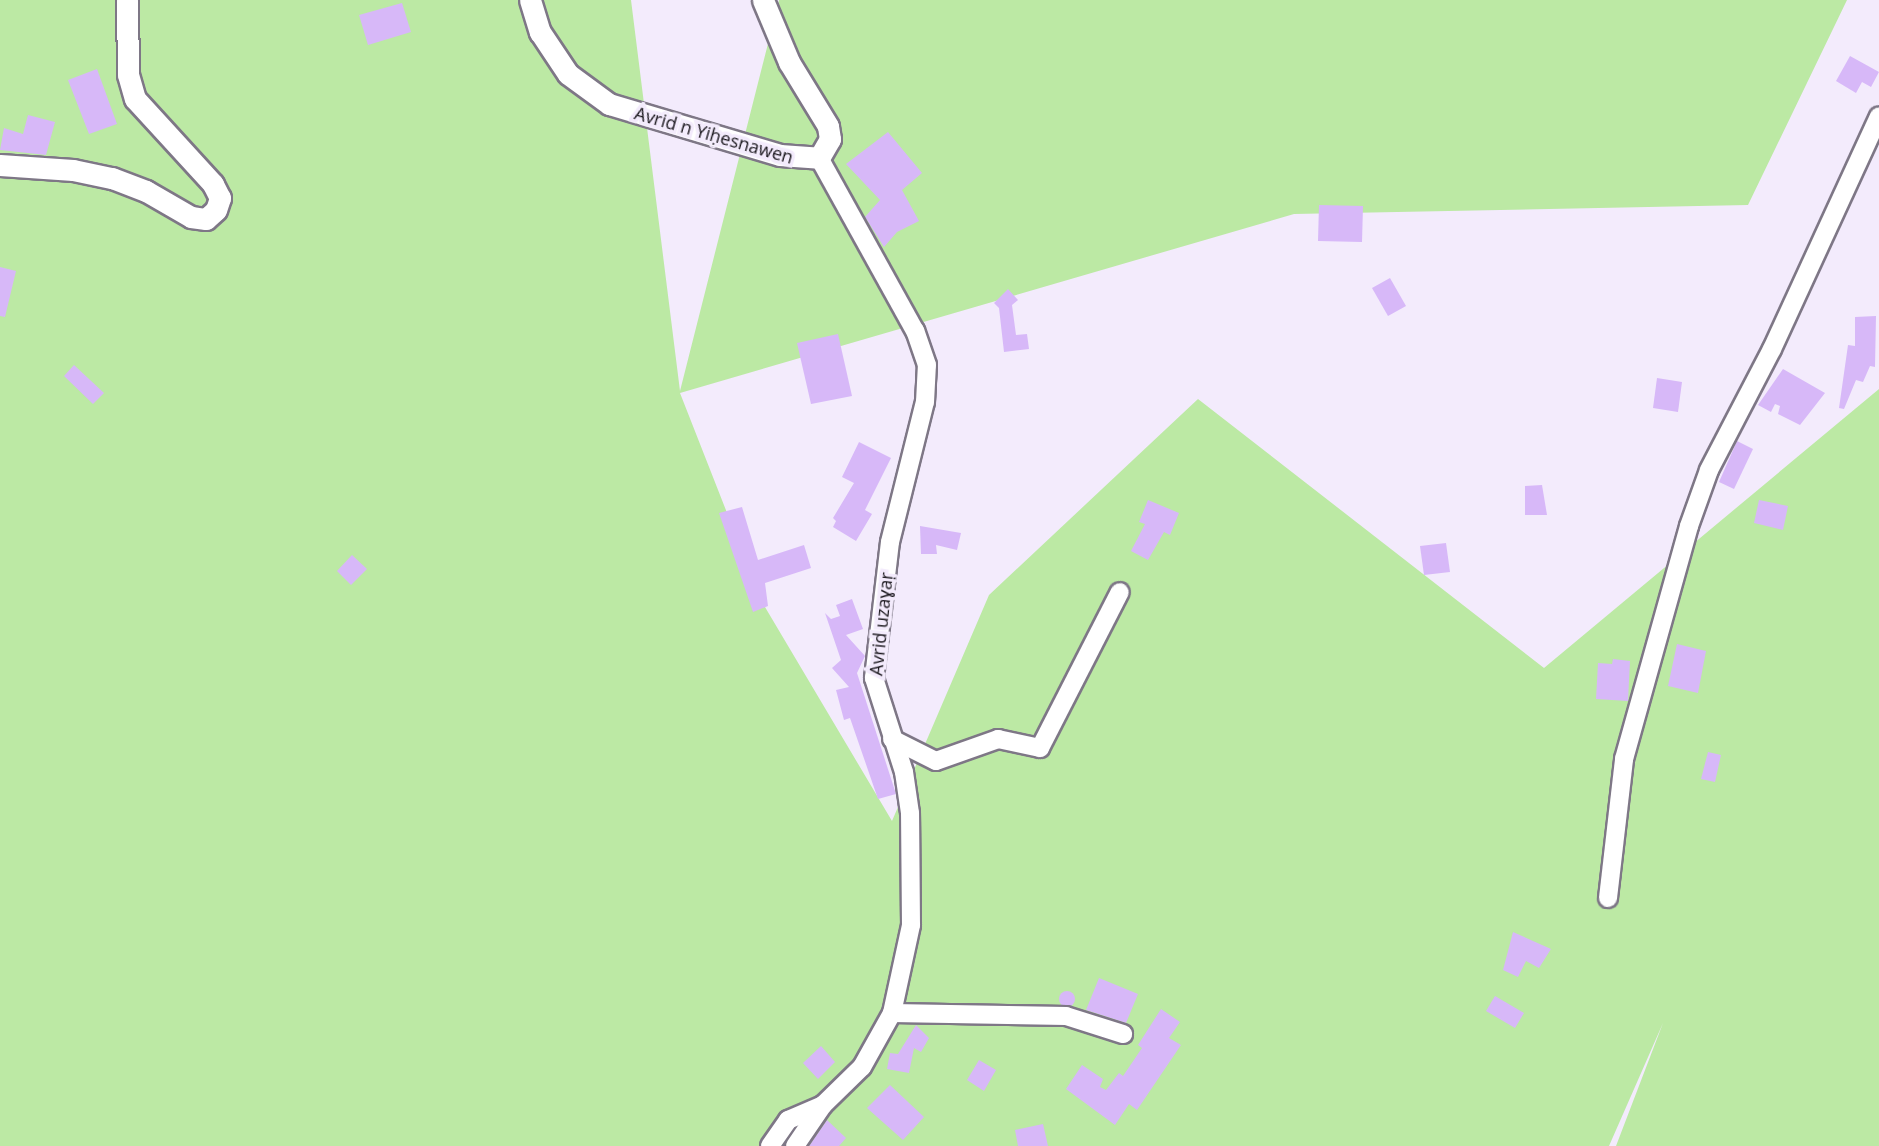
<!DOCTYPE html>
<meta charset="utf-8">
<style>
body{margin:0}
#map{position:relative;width:1879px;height:1146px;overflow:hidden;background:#f3ebfc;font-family:"Open Sans",sans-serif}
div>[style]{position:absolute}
.green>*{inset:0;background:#bce9a4}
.building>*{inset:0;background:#d7b8f8}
.round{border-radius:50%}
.roads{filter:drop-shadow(2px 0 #7e7786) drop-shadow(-2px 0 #7e7786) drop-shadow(0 2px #7e7786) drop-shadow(0 -2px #7e7786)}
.minor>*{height:18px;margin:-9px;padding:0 9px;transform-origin:9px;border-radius:9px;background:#fff}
.tertiary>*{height:21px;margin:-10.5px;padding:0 10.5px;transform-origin:10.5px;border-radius:10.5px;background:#fff}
span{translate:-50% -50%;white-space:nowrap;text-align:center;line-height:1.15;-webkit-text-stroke:7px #f3ebfc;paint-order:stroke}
.street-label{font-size:18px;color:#1b181e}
</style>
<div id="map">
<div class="green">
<div style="clip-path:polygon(0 0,631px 0,680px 391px,779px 0,1847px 0,1748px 205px,1294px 214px,680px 393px,762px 602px,892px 821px,989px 595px,1198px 399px,1544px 668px,1879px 389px,1879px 1146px,1616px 1146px,1663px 1023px,1609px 1146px,0 1146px)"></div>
</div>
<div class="building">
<div style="clip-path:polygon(402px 3px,411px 32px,368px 45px,359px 15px)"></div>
<div style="clip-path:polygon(1850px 56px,1879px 72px,1871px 87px,1862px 82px,1856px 93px,1836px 81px)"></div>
<div style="clip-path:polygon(97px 69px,117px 124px,89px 134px,68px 80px)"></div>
<div style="clip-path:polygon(28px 115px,55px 122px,46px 155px,0 150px,4px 128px,23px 134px)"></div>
<div style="clip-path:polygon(888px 132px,922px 173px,902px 190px,919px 221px,897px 232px,884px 247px,865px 217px,880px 200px,846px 164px)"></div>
<div style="clip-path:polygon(1319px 205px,1363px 206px,1362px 242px,1318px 241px)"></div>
<div style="clip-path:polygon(0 267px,16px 271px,5px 317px,0 316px)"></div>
<div style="clip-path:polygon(1390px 278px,1406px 306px,1388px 316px,1372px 288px)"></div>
<div style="clip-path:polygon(1008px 289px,1018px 300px,1012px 305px,1016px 335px,1027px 334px,1029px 349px,1004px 352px,999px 308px,994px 303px)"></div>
<div style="clip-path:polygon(1876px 316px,1875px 367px,1870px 366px,1863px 382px,1856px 380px,1844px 409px,1839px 408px,1848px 345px,1855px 346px,1855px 317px)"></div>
<div style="clip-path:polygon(838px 334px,852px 396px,811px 404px,797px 343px)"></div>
<div style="clip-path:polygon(74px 365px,104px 393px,93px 404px,64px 376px)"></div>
<div style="clip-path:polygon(1783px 369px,1825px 393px,1800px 425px,1778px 414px,1780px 406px,1775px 404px,1771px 412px,1758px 405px)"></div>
<div style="clip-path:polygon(1657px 378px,1682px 382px,1678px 412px,1653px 408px)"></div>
<div style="clip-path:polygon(1737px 441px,1753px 449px,1734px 489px,1719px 482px)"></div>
<div style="clip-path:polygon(859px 442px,891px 458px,865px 510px,872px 514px,856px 541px,833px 527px,836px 521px,833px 518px,854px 483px,842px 477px)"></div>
<div style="clip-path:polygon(1542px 485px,1547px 515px,1525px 515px,1525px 486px)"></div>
<div style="clip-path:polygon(1148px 500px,1179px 513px,1170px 535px,1164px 532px,1148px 560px,1131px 551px,1145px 524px,1139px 522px)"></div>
<div style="clip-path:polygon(1759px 500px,1788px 506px,1783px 530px,1754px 523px)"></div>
<div style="clip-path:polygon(742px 507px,758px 560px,804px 545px,811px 568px,765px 583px,768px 606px,753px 612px,719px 513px)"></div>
<div style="clip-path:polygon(920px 526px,961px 533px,957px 550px,936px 545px,937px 554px,921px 554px)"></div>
<div style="clip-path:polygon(1446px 543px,1450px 572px,1424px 575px,1420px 546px)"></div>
<div style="clip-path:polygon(352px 555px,367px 569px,351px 585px,337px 571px)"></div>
<div style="clip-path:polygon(852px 599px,863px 629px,846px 635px,865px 656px,857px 673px,896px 794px,878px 799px,850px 718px,844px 720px,836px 690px,849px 687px,832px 668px,841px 660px,825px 613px,831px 619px,840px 616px,836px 605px)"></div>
<div style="clip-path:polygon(1677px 644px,1706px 651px,1698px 693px,1668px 686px)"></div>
<div style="clip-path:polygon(1613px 659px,1630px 661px,1628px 701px,1596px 699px,1598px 663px,1612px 664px)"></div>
<div style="clip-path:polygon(1708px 752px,1721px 755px,1715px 782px,1701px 779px)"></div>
<div style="clip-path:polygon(1513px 932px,1551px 949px,1539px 968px,1526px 961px,1518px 977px,1503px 970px)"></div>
<div style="clip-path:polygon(1099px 978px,1138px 994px,1126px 1023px,1086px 1010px)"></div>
<div class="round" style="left:1059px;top:991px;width:16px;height:16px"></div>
<div style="clip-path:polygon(1495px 996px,1524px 1013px,1515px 1028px,1486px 1011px)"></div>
<div style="clip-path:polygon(1161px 1009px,1180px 1022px,1169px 1038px,1181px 1045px,1137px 1110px,1129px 1104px,1115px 1125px,1066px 1089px,1082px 1065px,1103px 1079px,1100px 1087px,1106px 1090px,1119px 1073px,1123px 1076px,1142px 1048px,1138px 1045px)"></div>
<div style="clip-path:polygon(916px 1025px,929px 1038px,921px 1052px,914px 1048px,909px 1073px,887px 1069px,890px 1053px,898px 1054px)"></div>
<div style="clip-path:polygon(821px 1046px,835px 1062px,818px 1079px,803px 1063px)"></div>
<div style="clip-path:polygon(979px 1060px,996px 1070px,984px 1091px,967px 1080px)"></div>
<div style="clip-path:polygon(890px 1085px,924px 1117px,903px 1140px,867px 1108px)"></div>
<div style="clip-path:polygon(827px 1120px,846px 1138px,839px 1146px,809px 1146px)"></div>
<div style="clip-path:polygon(1043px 1124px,1048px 1146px,1018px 1146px,1015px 1130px)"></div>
</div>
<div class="roads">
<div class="minor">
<div style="left:892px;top:739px;width:49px;rotate:26.6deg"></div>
<div style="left:936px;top:761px;width:66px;rotate:-19.5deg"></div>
<div style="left:998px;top:739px;width:43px;rotate:12.1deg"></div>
<div style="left:1040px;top:748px;width:175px;rotate:-62.9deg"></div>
<div style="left:1608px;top:898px;width:140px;rotate:-83.4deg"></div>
<div style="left:1624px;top:759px;width:242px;rotate:-74.4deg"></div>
<div style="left:1689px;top:526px;width:59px;rotate:-70.3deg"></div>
<div style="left:1709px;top:470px;width:136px;rotate:-62.5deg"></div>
<div style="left:1772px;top:349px;width:256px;rotate:-65.3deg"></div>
<div style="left:892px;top:1013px;width:174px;rotate:1deg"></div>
<div style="left:1066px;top:1016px;width:60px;rotate:17.5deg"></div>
<div style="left:770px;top:1146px;width:32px;rotate:-55deg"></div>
<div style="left:788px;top:1120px;width:38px;rotate:-23deg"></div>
<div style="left:823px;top:1105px;width:54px;rotate:-44.3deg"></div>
<div style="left:862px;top:1067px;width:62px;rotate:-60.9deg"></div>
<div style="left:892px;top:1013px;width:90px;rotate:-77.8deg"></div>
<div style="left:911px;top:925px;width:112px;rotate:-90.5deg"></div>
<div style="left:910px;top:813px;width:41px;rotate:-98.3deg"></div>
<div style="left:904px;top:772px;width:99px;rotate:-107.7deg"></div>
<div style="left:874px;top:678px;width:137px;rotate:-83.3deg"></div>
<div style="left:890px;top:542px;width:144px;rotate:-76deg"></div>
<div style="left:925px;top:402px;width:37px;rotate:-87deg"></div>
<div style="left:927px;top:365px;width:36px;rotate:-109deg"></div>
<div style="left:915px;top:331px;width:198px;rotate:-119deg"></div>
<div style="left:795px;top:1146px;width:50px;rotate:-55.7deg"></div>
</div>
<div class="tertiary">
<div style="left:530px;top:0;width:34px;rotate:73deg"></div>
<div style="left:540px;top:32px;width:50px;rotate:56.3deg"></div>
<div style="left:568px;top:74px;width:51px;rotate:36.2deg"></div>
<div style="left:609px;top:104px;width:178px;rotate:16.6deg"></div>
<div style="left:780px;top:155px;width:39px;rotate:4deg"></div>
<div style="left:819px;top:158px;width:22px;rotate:-60deg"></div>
<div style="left:830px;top:139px;width:13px;rotate:-99deg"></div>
<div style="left:828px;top:126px;width:75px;rotate:-121.4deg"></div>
<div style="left:789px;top:62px;width:67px;rotate:-112.8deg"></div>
<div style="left:0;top:165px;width:73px;rotate:3.9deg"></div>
<div style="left:73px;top:170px;width:40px;rotate:12deg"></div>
<div style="left:112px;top:178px;width:36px;rotate:21deg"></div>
<div style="left:146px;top:191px;width:52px;rotate:30deg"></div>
<div style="left:191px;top:217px;width:15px;rotate:8deg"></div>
<div style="left:206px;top:219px;width:13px;rotate:-42deg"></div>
<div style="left:216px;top:210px;width:13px;rotate:-72deg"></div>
<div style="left:220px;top:198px;width:16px;rotate:-117deg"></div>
<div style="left:213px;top:184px;width:115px;rotate:-132.5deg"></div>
<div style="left:135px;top:99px;width:26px;rotate:-106deg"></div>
<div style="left:128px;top:74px;width:74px;rotate:-90.8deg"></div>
</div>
</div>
<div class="street-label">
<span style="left:714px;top:135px;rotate:16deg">Avrid n Yiḥesnawen</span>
<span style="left:881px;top:624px;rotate:-84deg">Avrid uzaɣaṛ</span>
</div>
</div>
